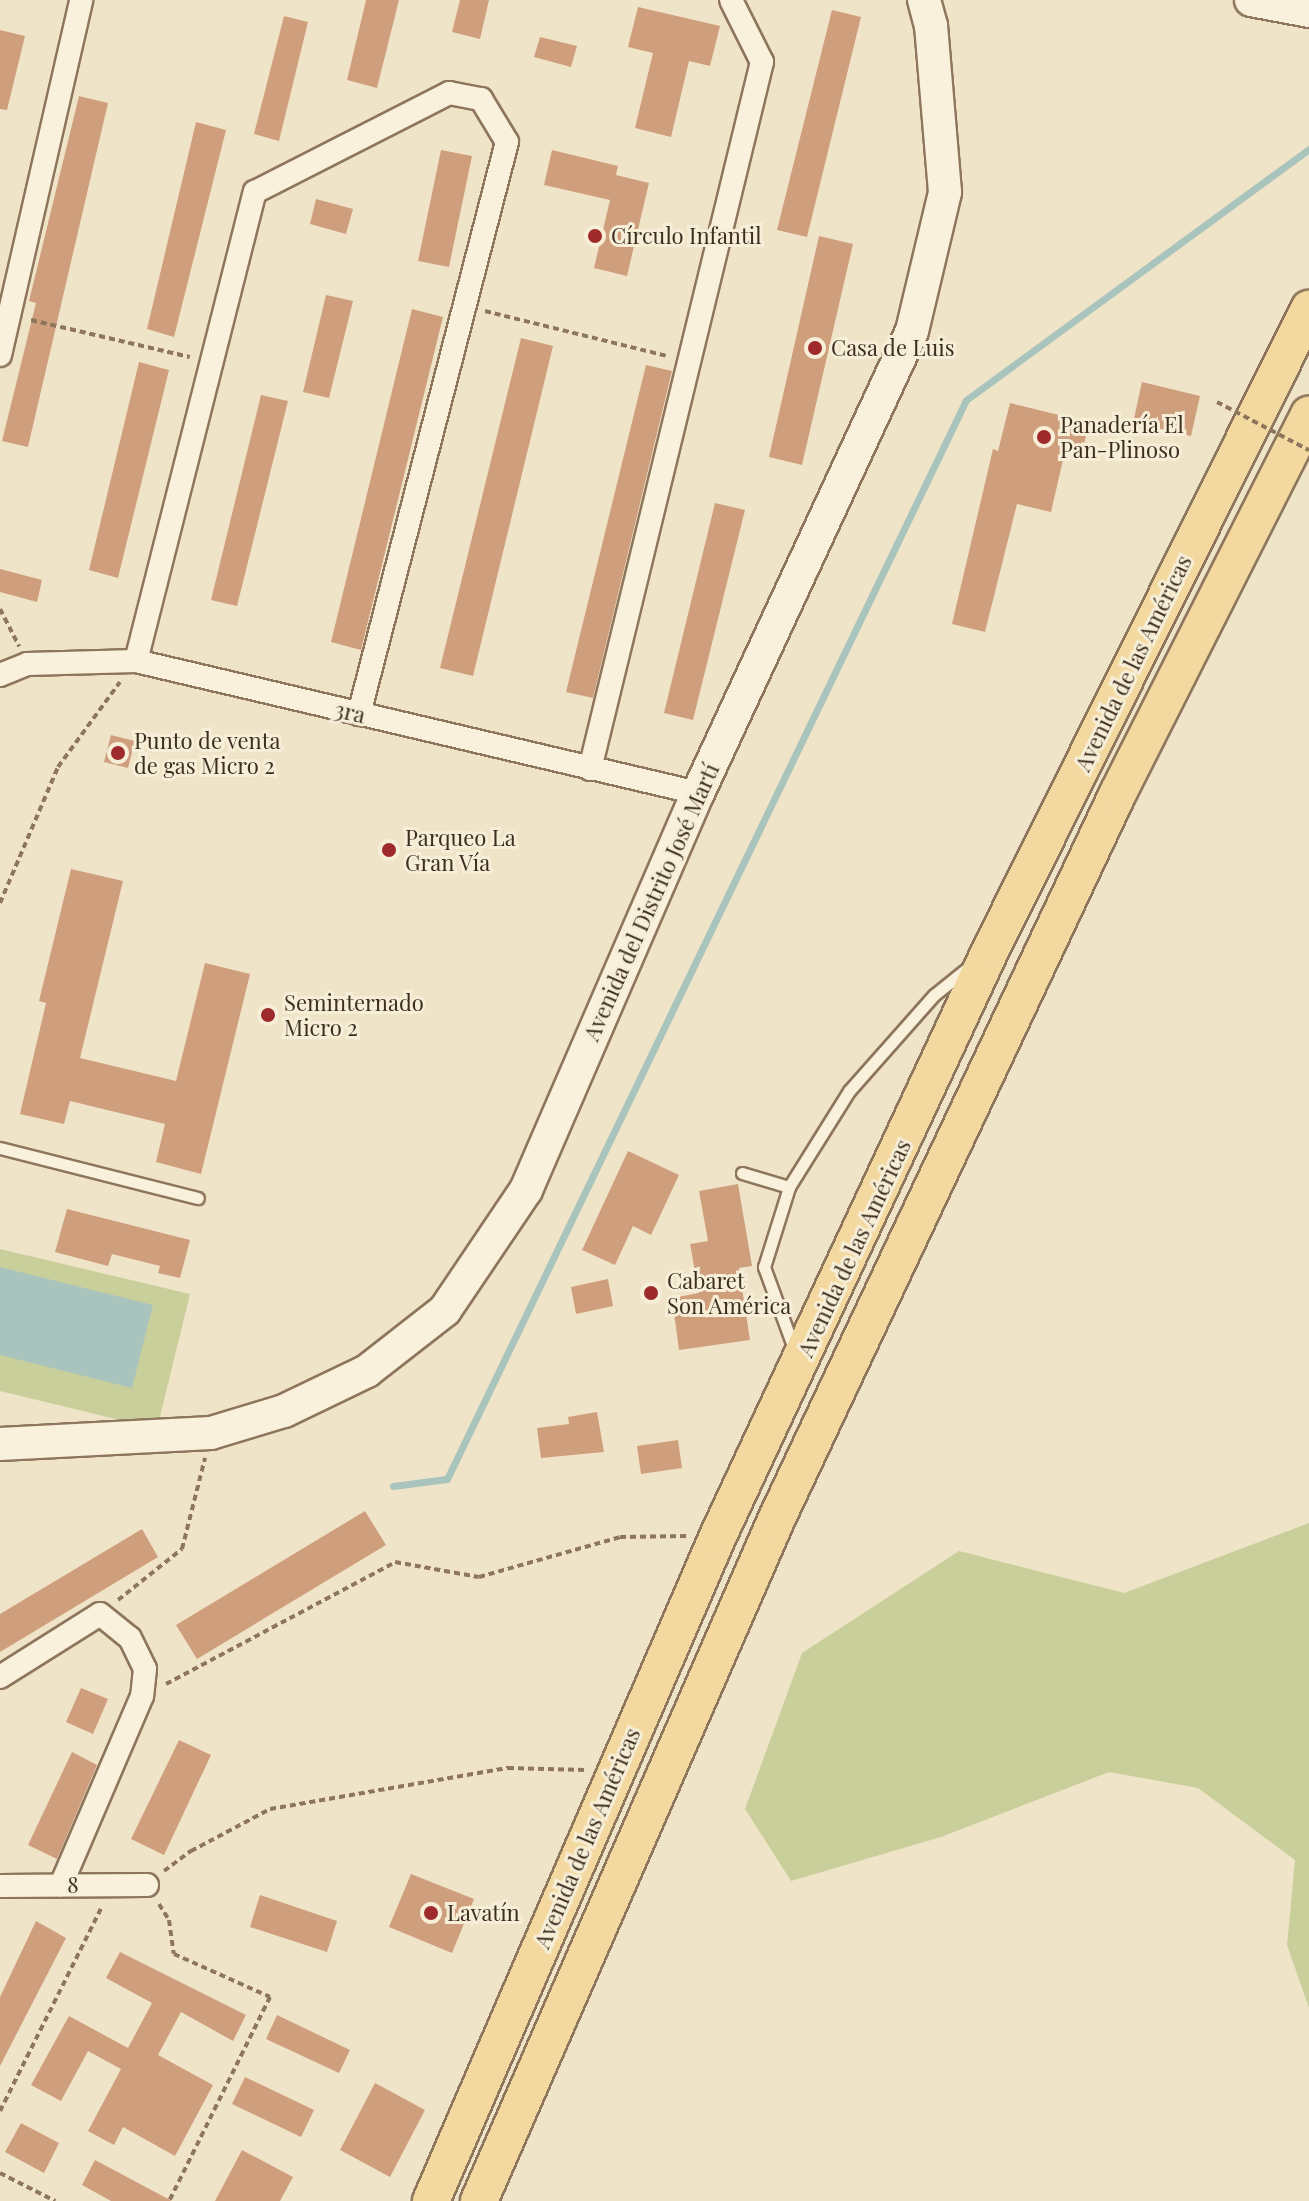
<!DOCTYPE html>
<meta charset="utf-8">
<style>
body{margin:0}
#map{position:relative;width:1309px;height:2201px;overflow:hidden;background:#f0e4c8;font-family:"Playfair Display",serif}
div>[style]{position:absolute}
.green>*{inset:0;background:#c9cf9b}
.water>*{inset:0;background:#a9c4bc}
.stream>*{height:7px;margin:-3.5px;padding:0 3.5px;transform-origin:3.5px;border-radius:3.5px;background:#a9c4bc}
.building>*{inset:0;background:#cf9f7d}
.path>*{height:4px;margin-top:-2px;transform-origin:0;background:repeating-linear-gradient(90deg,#8d765c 0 6px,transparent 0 10px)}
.roads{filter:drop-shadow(2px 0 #8d765c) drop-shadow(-2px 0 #8d765c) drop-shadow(0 2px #8d765c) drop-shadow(0 -2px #8d765c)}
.service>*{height:11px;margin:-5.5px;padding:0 5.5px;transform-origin:5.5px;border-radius:5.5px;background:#faf1dc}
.minor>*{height:22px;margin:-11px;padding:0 11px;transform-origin:11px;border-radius:11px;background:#faf1dc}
.secondary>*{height:32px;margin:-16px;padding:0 16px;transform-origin:16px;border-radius:16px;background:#faf1dc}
.primary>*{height:36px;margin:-18px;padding:0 18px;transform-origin:18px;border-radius:18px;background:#f3d9a0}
.path-bridge>*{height:4px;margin-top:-2px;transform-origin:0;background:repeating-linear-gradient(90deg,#8d765c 0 6px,transparent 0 10px)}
.dots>*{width:22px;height:22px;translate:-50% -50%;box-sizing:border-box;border:4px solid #f7eed8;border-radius:50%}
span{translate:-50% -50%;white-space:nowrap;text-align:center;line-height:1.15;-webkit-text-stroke:6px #f7eed8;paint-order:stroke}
.poi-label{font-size:22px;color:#3d2e20}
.left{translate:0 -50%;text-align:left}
.street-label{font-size:22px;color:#3d2e20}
</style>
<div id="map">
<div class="green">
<div style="clip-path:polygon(0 1249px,190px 1294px,157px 1429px,0 1391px)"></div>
<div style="clip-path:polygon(1309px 1523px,1309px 2008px,1287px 1945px,1295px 1860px,1198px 1788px,1109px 1772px,941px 1837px,791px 1881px,745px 1809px,802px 1653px,959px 1551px,1124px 1593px)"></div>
</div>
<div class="water">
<div style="clip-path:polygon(0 1267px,153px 1305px,132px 1388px,0 1355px)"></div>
</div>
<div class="stream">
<div style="left:393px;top:1486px;width:54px;rotate:-7.4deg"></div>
<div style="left:447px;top:1479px;width:1197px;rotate:-64.31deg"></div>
<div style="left:966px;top:400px;width:425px;rotate:-36.2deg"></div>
</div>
<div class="building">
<div style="clip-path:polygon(366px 0,399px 0,377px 88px,347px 80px)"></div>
<div style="clip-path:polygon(460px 0,489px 0,480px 39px,452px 32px)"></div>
<div style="clip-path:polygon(638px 7px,720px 26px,710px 66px,689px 61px,671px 137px,635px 128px,653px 53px,628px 47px)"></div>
<div style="clip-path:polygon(832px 10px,861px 17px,807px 237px,777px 230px)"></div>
<div style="clip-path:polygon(284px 16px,308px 22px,279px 141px,254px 134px)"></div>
<div style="clip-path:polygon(0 30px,25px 36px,7px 110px,0 109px)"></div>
<div style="clip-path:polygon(540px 37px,577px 46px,571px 67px,534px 57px)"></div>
<div style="clip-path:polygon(79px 96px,108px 103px,28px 447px,2px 441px,36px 303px,29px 301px)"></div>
<div style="clip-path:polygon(196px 122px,226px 130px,174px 337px,147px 329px)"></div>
<div style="clip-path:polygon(441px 150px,472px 156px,449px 267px,418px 261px)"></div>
<div style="clip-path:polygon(552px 150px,618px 166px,616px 175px,649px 183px,627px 276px,594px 268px,610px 200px,544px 185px)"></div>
<div style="clip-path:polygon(316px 199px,353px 209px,346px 234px,310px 224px)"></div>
<div style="clip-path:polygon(819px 236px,853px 244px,802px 465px,769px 457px)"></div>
<div style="clip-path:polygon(326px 295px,353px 301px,329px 398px,303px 392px)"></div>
<div style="clip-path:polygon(412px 309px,443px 317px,361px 650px,331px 642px)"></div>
<div style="clip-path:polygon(521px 338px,553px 346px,473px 676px,440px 668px)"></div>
<div style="clip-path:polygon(139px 362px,169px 370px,118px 578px,89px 570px)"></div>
<div style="clip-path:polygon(646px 365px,672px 371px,593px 698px,566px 692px)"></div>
<div style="clip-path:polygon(1142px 382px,1200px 396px,1191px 436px,1133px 423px)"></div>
<div style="clip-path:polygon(261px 395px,288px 401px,237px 606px,211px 600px)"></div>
<div style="clip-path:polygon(1010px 403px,1063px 416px,1064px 423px,1088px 429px,1082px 451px,1066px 447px,1051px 512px,1017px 504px,985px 632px,952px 624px,993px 449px,998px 451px)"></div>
<div style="clip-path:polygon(715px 503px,745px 510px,693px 720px,664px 713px)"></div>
<div style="clip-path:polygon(0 569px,42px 580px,37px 602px,0 592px)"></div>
<div style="clip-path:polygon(111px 735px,135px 741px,128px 768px,104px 762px)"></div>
<div style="clip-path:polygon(71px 869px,123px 881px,80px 1058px,176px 1081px,205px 963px,250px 974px,201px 1174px,156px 1162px,165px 1124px,70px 1101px,64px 1124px,20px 1114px,46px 1003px,39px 1001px)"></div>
<div style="clip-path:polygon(628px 1151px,679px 1175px,651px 1235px,633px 1226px,615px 1265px,582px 1250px)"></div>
<div style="clip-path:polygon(738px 1184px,752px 1266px,739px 1268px,750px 1340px,679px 1350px,672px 1298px,699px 1293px,690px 1244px,708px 1241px,699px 1191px)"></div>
<div style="clip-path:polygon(67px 1209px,190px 1240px,180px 1278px,158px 1273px,160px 1266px,112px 1254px,108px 1266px,55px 1252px)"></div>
<div style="clip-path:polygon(608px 1279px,613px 1306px,576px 1314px,571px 1287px)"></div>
<div style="clip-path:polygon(597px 1412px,604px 1452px,541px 1458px,537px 1428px,569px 1424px,568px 1417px)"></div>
<div style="clip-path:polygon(678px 1440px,682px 1468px,641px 1474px,637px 1446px)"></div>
<div style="clip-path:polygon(365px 1511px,386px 1545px,197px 1659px,176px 1625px)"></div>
<div style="clip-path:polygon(142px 1529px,158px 1557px,0 1652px,0 1614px)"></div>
<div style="clip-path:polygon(81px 1688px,108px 1699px,93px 1734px,66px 1722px)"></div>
<div style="clip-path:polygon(179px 1740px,211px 1755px,164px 1855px,131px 1839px)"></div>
<div style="clip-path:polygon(72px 1752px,97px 1765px,57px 1859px,28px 1845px)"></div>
<div style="clip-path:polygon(411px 1874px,474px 1899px,452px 1953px,389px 1927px)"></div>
<div style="clip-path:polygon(260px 1895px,337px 1921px,327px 1952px,250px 1927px)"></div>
<div style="clip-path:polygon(36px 1921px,66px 1938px,0 2066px,0 1997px)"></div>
<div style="clip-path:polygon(120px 1952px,246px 2015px,233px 2041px,181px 2012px,158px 2055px,213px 2085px,175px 2156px,123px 2127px,114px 2145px,88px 2131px,121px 2069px,88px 2051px,61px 2101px,31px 2085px,69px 2016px,128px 2048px,152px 2003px,106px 1978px)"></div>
<div style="clip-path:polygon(277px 2015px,350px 2050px,339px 2073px,266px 2039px)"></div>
<div style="clip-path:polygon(245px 2077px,314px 2110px,301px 2137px,232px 2104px)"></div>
<div style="clip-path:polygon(375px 2083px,425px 2110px,390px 2177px,340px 2150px)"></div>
<div style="clip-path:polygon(21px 2123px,59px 2143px,44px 2173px,5px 2152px)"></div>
<div style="clip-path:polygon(242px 2150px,293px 2177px,280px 2201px,215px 2201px)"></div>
<div style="clip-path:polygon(95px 2160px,172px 2201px,111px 2201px,82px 2185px)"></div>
</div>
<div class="path">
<div style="left:485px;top:311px;width:187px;rotate:13.9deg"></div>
<div style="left:31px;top:320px;width:163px;rotate:13.1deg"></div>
<div style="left:0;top:609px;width:42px;rotate:62.8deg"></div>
<div style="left:0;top:903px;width:148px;rotate:-66.9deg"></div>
<div style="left:58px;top:767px;width:105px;rotate:-53.9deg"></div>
<div style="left:118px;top:1600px;width:82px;rotate:-38.6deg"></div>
<div style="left:182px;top:1549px;width:94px;rotate:-75.8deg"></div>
<div style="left:166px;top:1684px;width:259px;rotate:-28deg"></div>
<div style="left:395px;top:1562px;width:85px;rotate:10.1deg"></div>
<div style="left:479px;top:1577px;width:147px;rotate:-15.8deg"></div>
<div style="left:620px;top:1537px;width:68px;rotate:-0.8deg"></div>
<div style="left:164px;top:1871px;width:34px;rotate:-37deg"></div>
<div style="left:191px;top:1851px;width:89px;rotate:-28deg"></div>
<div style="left:270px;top:1809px;width:242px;rotate:-9.8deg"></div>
<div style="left:508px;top:1768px;width:78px;rotate:1.5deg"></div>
<div style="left:159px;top:1904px;width:19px;rotate:58deg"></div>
<div style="left:169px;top:1920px;width:34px;rotate:82deg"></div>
<div style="left:174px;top:1954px;width:105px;rotate:24.1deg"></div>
<div style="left:270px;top:1997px;width:228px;rotate:116.3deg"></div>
<div style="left:0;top:2111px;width:229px;rotate:-63.5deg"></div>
<div style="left:0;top:2173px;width:62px;rotate:27deg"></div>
</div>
<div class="roads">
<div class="service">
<div style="left:0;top:1148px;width:204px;rotate:14.2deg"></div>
<div style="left:742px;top:1173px;width:49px;rotate:16.6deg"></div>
<div style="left:796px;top:1354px;width:93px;rotate:-110.2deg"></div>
<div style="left:764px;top:1267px;width:84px;rotate:-72.6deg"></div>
<div style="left:789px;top:1187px;width:113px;rotate:-58deg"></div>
<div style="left:849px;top:1091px;width:128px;rotate:-48.5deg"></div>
<div style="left:934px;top:995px;width:45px;rotate:-38.7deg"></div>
</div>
<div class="minor">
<div style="left:0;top:355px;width:364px;rotate:-77.1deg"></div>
<div style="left:136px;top:661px;width:484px;rotate:-75.8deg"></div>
<div style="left:255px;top:192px;width:218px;rotate:-27deg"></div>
<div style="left:449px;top:93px;width:33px;rotate:11deg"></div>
<div style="left:481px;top:99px;width:50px;rotate:58.8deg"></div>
<div style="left:507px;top:142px;width:591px;rotate:104.51deg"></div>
<div style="left:0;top:675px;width:29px;rotate:-22deg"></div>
<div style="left:27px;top:664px;width:109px;rotate:-1.6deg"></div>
<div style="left:136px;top:661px;width:577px;rotate:13.22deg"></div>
<div style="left:590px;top:769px;width:728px;rotate:-76.33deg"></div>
<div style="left:762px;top:62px;width:69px;rotate:-116.6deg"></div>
<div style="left:0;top:1677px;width:118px;rotate:-32.2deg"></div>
<div style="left:100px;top:1614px;width:38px;rotate:39deg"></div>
<div style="left:130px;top:1638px;width:34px;rotate:64deg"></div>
<div style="left:145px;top:1669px;width:27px;rotate:96deg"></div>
<div style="left:142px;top:1696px;width:206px;rotate:113.2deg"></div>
<div style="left:0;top:1886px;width:147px;rotate:-0.4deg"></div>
</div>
<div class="secondary">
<div style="left:1251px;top:0;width:59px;rotate:10.7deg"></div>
<div style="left:0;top:1444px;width:211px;rotate:-3deg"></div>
<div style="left:211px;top:1433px;width:76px;rotate:-16.8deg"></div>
<div style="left:284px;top:1411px;width:92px;rotate:-25.7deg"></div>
<div style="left:367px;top:1371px;width:99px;rotate:-38deg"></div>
<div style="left:445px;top:1310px;width:145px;rotate:-56deg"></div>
<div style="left:526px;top:1190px;width:433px;rotate:-66.6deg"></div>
<div style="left:698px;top:793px;width:509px;rotate:-65.15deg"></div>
<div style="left:912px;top:331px;width:143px;rotate:-76.6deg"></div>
<div style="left:945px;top:192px;width:167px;rotate:-94.8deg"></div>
<div style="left:931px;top:26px;width:27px;rotate:-105deg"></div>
</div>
<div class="primary">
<div style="left:431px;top:2201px;width:724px;rotate:-66.66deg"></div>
<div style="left:718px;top:1536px;width:647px;rotate:-65.06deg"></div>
<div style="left:991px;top:949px;width:715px;rotate:-63.58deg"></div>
<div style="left:479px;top:2201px;width:745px;rotate:-66.43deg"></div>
<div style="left:777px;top:1518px;width:801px;rotate:-64.81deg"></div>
<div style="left:1118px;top:793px;width:424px;rotate:-63.2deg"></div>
</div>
</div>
<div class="path-bridge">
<div style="left:1217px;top:402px;width:104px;rotate:27.6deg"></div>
</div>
<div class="dots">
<div style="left:595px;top:236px;background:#9e2a2b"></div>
<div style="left:815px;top:348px;background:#9e2a2b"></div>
<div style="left:1044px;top:437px;background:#9e2a2b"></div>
<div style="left:118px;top:753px;background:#9e2a2b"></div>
<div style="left:389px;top:850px;background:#9e2a2b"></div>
<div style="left:268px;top:1015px;background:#9e2a2b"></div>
<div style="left:651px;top:1293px;background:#9e2a2b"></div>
<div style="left:431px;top:1913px;background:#9e2a2b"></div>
</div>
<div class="poi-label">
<span class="left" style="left:611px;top:236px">Círculo Infantil</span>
<span class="left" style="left:831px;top:348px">Casa de Luis</span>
<span class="left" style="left:1060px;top:437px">Panadería El<br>Pan-Plinoso</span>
<span class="left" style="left:134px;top:753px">Punto de venta<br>de gas Micro 2</span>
<span class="left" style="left:405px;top:850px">Parqueo La<br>Gran Vía</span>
<span class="left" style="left:284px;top:1015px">Seminternado<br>Micro 2</span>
<span class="left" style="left:667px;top:1293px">Cabaret<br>Son América</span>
<span class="left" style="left:447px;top:1913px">Lavatín</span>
</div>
<div class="street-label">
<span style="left:1133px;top:663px;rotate:-64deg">Avenida de las Américas</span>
<span style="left:350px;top:712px;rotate:13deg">3ra</span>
<span style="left:651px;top:902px;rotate:-66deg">Avenida del Distrito José Martí</span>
<span style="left:854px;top:1248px;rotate:-65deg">Avenida de las Américas</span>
<span style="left:587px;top:1838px;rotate:-67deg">Avenida de las Américas</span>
<span style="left:73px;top:1885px">8</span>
</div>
</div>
